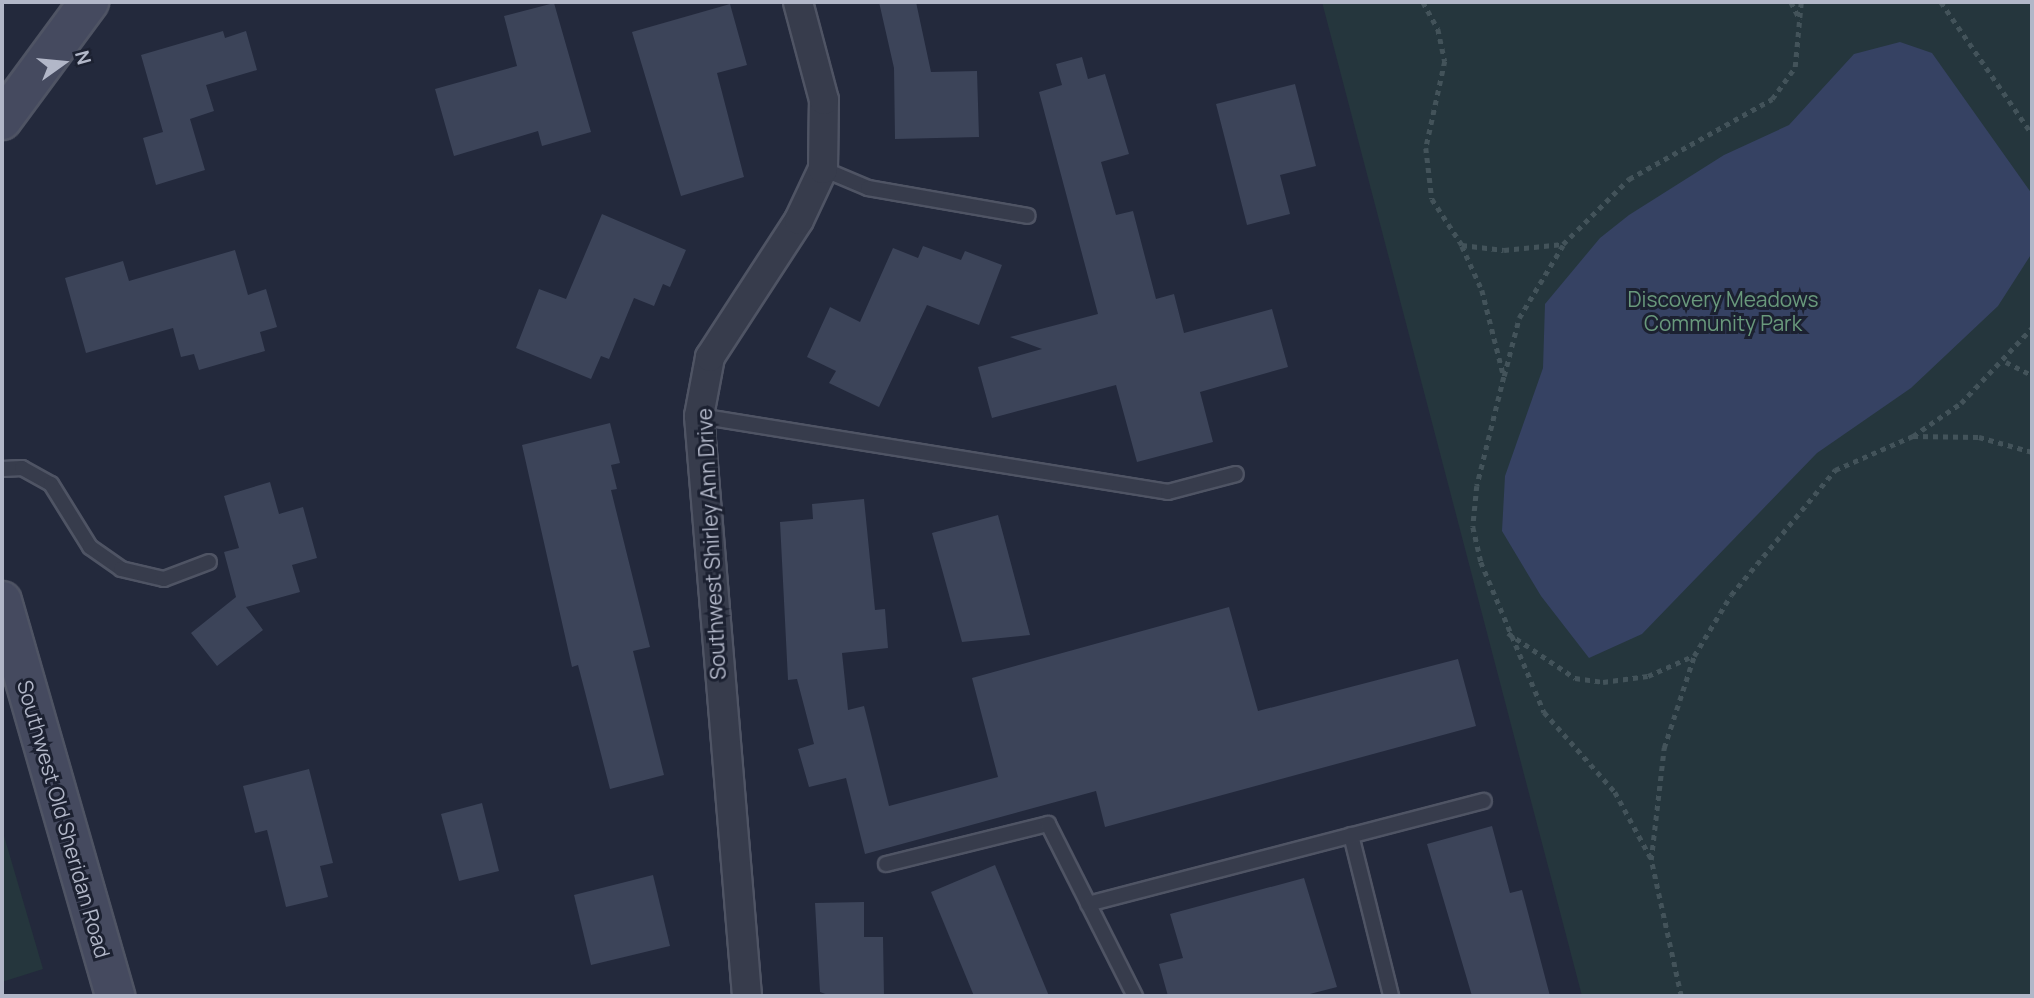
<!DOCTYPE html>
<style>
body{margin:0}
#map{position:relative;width:2034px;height:998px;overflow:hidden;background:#23293c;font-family:Manrope,sans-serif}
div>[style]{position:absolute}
.green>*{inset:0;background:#25363d}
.water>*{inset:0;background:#364263}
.building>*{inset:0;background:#3c4459}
.path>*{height:4.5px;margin-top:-2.25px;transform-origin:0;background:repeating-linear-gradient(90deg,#43535a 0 5px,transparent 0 10px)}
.roads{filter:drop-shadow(2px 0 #4f5464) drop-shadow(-2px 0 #4f5464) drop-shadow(0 2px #4f5464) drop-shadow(0 -2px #4f5464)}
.service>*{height:14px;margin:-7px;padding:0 7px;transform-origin:7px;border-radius:7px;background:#373c4c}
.minor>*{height:28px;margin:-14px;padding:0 14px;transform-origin:14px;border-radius:14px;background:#373c4c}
.secondary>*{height:38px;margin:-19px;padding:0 19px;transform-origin:19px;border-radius:19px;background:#454a5f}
span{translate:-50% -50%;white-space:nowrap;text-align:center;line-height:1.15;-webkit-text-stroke:6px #1c2131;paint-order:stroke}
.park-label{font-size:21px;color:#69997c}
.street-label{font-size:21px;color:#b2b7c8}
.frame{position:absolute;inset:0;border:4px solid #b2b7c8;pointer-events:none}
.north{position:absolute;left:28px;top:28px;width:70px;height:70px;-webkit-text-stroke:5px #1c2131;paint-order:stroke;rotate:75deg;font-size:19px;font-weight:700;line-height:28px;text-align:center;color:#b2b7c8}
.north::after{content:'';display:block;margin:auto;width:24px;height:32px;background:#b2b7c8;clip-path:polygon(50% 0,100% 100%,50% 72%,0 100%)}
</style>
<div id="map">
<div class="green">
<div style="clip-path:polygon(1322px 2px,2032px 2px,2032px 996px,1582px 996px)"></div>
<div style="clip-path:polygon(2px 829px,43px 969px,2px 982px)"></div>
</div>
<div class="water">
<div style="clip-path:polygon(1900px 42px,1932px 53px,2032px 194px,2032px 253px,1998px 306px,1911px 388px,1817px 453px,1642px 634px,1589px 658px,1541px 596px,1502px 531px,1505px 476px,1543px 368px,1545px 304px,1600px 238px,1629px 215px,1724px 155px,1789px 125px,1854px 54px)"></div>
</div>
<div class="building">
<div style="clip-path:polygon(879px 2px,916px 2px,931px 72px,977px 71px,979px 137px,895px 139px,894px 68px)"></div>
<div style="clip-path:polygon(554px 3px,591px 132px,542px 146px,538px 131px,454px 156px,435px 89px,517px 66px,504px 16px)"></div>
<div style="clip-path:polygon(730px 4px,747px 65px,717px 73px,744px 177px,681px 196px,632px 32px)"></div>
<div style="clip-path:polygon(223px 31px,225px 38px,246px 31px,257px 70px,206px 85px,214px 111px,190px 119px,205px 170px,156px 185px,143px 138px,163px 132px,141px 55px)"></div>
<div style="clip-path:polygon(1082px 57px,1088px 79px,1105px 74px,1129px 154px,1101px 162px,1116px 215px,1133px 211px,1156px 299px,1174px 294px,1184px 333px,1272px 309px,1288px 367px,1200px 392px,1213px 442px,1137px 462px,1116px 385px,992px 418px,978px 367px,1042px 349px,1010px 337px,1098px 314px,1039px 92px,1062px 85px,1056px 64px)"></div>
<div style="clip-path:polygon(1295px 84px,1316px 166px,1280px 175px,1290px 214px,1247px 225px,1216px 104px)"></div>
<div style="clip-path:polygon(602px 214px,686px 250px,670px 287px,663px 284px,654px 306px,634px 298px,609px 359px,601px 356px,591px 379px,516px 348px,539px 289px,566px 299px)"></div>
<div style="clip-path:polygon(923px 246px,961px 260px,965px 251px,1002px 265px,979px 325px,927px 305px,879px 407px,829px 383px,836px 371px,807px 357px,830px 307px,860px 322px,893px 248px,918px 258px)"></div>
<div style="clip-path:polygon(235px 250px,248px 295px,266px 289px,277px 327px,260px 332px,265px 351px,199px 370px,194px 354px,181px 357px,173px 328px,86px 353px,65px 278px,123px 261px,129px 281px)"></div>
<div style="clip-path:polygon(610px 423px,620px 463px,611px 465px,617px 489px,611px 490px,650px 647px,633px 651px,664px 775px,610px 789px,578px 665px,572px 667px,522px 445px)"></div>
<div style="clip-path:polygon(270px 482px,279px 514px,303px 507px,317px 558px,292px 565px,300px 592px,246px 607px,263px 630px,217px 666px,191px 633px,236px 597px,224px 552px,239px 548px,224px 496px)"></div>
<div style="clip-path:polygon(864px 499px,875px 610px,885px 609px,888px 648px,842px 653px,848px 710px,864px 706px,889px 806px,998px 777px,972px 678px,1229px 607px,1258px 711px,1458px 659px,1476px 726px,1105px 827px,1096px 791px,865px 854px,846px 778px,809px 787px,798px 749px,814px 744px,797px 679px,788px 680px,780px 522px,813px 519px,812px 504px)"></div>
<div style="clip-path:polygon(998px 515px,1030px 635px,962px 642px,932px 533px)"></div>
<div style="clip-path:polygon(309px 769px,333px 863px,320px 866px,328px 897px,286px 907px,267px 830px,255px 833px,243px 786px)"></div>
<div style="clip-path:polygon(482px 803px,499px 871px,459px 881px,441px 814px)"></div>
<div style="clip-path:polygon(1492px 826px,1510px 893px,1522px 890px,1550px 996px,1472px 996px,1427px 844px)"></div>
<div style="clip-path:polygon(995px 865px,1049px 996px,974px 996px,931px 892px)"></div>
<div style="clip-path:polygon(653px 875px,670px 946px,591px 965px,574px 895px)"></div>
<div style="clip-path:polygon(1304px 878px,1337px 987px,1302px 996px,1168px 996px,1159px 964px,1183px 958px,1170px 914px)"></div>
<div style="clip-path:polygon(864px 902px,864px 937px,883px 937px,884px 996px,831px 996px,820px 992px,815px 903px)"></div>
</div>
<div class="path">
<div style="left:1423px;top:2px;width:31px;rotate:61deg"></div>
<div style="left:1438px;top:29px;width:33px;rotate:78deg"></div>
<div style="left:1445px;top:61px;width:89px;rotate:102.3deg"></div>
<div style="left:1426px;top:148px;width:51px;rotate:83.3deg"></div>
<div style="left:1432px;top:199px;width:55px;rotate:56.9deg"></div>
<div style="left:1462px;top:245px;width:42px;rotate:6.8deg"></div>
<div style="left:1504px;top:250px;width:59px;rotate:-5.8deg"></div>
<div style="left:1563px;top:244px;width:93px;rotate:-44.6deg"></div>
<div style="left:1629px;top:179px;width:164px;rotate:-29.2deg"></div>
<div style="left:1772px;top:99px;width:39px;rotate:-54deg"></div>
<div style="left:1795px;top:67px;width:65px;rotate:-84.7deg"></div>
<div style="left:1791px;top:2px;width:20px;rotate:63deg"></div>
<div style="left:1941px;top:2px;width:160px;rotate:55.4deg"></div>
<div style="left:1462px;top:246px;width:48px;rotate:65.6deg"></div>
<div style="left:1482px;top:290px;width:90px;rotate:75.8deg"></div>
<div style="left:1504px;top:377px;width:112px;rotate:103.9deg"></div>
<div style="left:1477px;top:486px;width:41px;rotate:95.6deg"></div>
<div style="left:1473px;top:527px;width:36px;rotate:77deg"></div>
<div style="left:1481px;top:562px;width:163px;rotate:67.2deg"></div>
<div style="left:1544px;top:712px;width:107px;rotate:48.4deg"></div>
<div style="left:1615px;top:792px;width:75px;rotate:61.4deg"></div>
<div style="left:2006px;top:362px;width:29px;rotate:27deg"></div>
<div style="left:1504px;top:376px;width:60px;rotate:-75.5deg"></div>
<div style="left:1519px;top:318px;width:85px;rotate:-58.9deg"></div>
<div style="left:1913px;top:436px;width:66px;rotate:0.9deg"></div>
<div style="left:1979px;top:437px;width:55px;rotate:15.8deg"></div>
<div style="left:1508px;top:633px;width:81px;rotate:33.9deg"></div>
<div style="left:1575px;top:678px;width:28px;rotate:8deg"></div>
<div style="left:1603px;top:682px;width:45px;rotate:-7.6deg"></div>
<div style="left:1648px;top:676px;width:49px;rotate:-24deg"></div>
<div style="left:1681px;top:996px;width:139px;rotate:-102.4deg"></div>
<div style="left:1651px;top:860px;width:113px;rotate:-83.4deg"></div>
<div style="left:1664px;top:748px;width:97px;rotate:-71.9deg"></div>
<div style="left:1694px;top:656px;width:71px;rotate:-58.8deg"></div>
<div style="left:1731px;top:595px;width:163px;rotate:-50.2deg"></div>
<div style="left:1835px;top:470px;width:85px;rotate:-23.6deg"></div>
<div style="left:1913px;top:436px;width:58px;rotate:-34.5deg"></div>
<div style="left:1961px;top:403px;width:103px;rotate:-46.6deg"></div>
</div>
<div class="roads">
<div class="service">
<div style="left:823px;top:169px;width:49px;rotate:22.9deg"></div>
<div style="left:868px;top:188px;width:162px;rotate:9.9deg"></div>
<div style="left:699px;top:416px;width:475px;rotate:9.2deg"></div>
<div style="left:1168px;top:492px;width:70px;rotate:-14.8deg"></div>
<div style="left:2px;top:469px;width:20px;rotate:-3deg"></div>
<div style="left:22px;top:468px;width:33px;rotate:29deg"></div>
<div style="left:51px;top:484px;width:74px;rotate:58.2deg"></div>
<div style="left:90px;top:547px;width:38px;rotate:35deg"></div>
<div style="left:121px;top:569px;width:44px;rotate:13.1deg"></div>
<div style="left:164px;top:579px;width:48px;rotate:-20.7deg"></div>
<div style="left:1351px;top:835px;width:166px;rotate:76deg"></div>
<div style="left:886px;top:864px;width:167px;rotate:-13.9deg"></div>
<div style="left:1048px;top:824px;width:193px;rotate:63.2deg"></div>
<div style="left:1088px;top:904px;width:409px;rotate:-14.6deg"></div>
</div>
<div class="minor">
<div style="left:747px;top:996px;width:582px;rotate:-94.73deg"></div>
<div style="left:699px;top:416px;width:60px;rotate:-79.4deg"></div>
<div style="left:710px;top:357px;width:163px;rotate:-57deg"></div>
<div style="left:799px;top:220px;width:56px;rotate:-64.8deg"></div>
<div style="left:823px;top:169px;width:69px;rotate:-89.2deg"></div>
<div style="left:824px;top:100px;width:101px;rotate:-104.9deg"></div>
</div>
<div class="secondary">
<div style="left:2px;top:120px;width:147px;rotate:-53.6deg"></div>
<div style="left:2px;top:601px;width:411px;rotate:74deg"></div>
</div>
</div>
<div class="park-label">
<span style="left:1723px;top:311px">Discovery Meadows<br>Community Park</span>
</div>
<div class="street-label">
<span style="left:711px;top:544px;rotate:-93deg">Southwest Shirley Ann Drive</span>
<span style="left:64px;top:819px;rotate:74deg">Southwest Old Sheridan Road</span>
</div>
<div class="frame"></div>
<div class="north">N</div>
</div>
